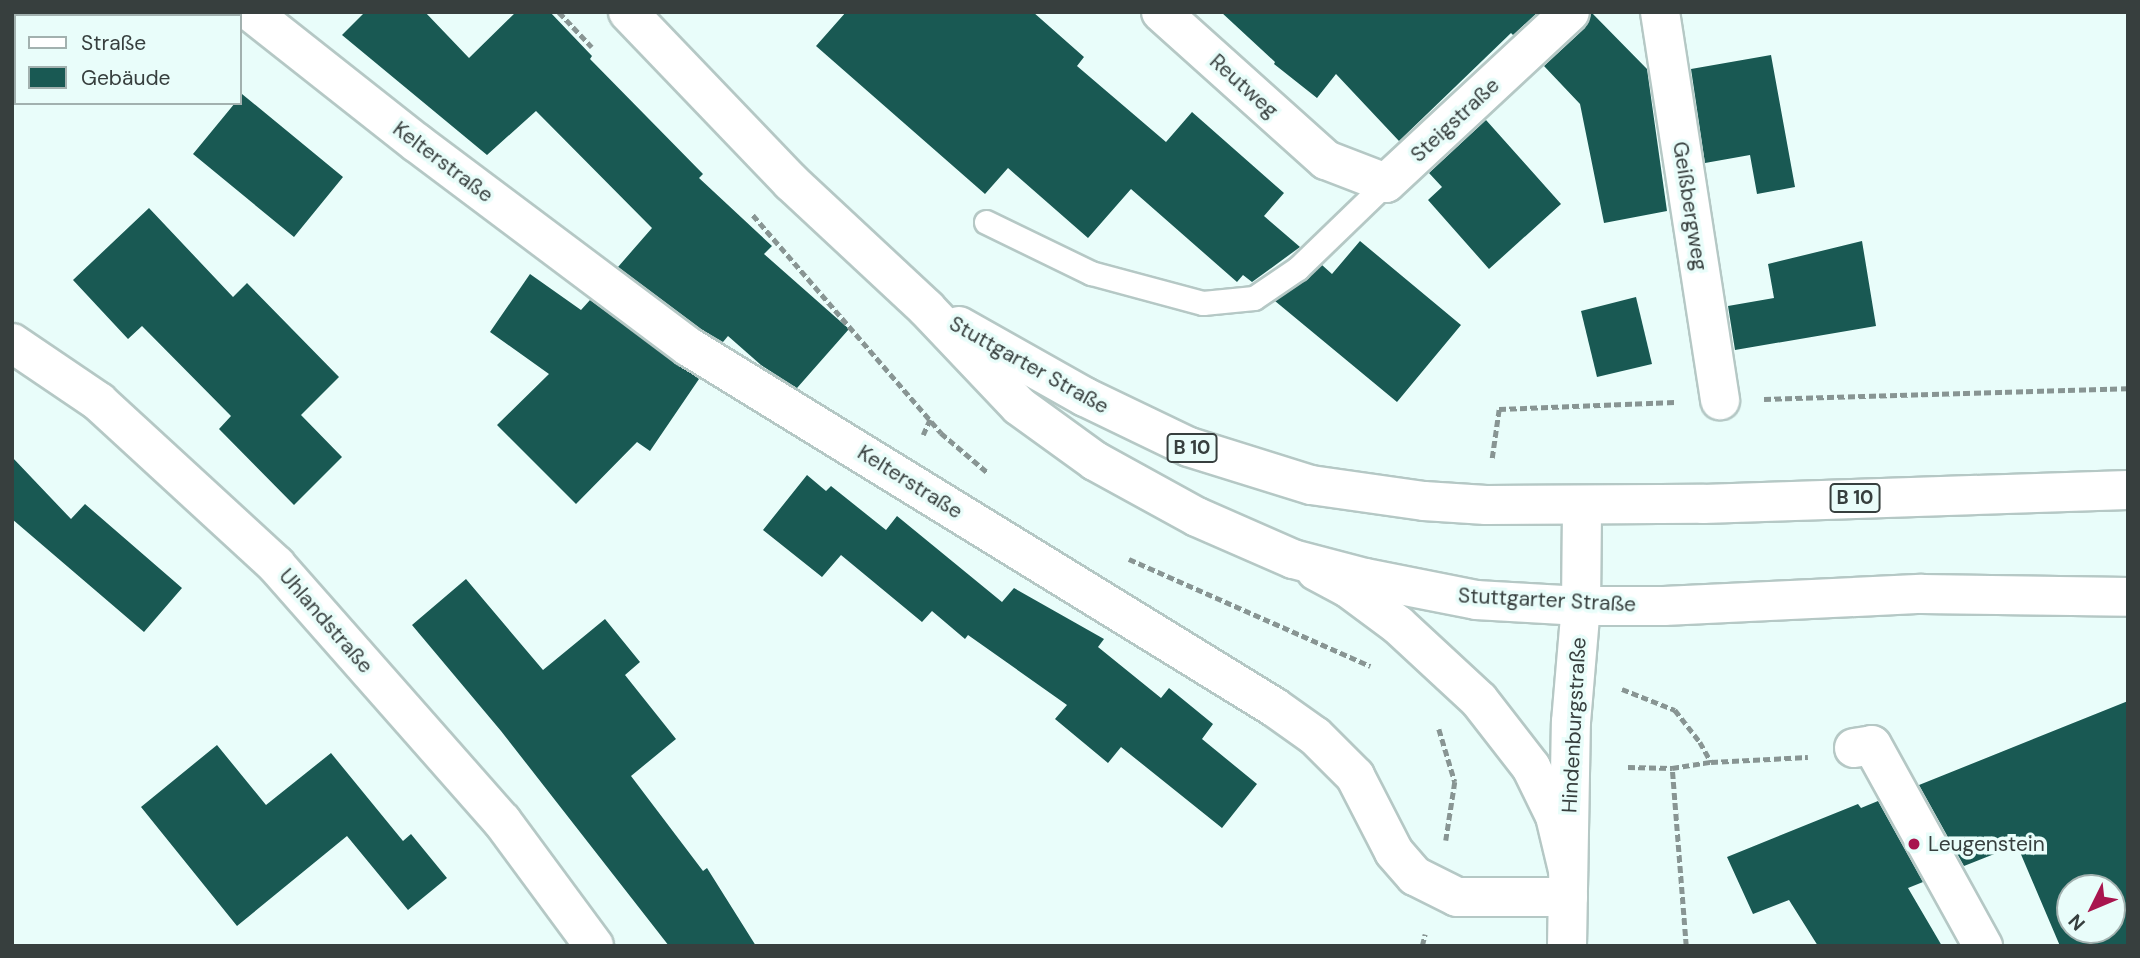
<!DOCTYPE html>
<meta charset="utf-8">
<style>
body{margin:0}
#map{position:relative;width:2140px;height:958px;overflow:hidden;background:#e9fdfa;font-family:"DM Sans",sans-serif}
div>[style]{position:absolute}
.building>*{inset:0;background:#195953}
.path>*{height:4.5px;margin-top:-2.25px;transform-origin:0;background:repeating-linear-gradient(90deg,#889593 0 7px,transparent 0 10.5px)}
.roads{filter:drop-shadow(2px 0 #b5c8c5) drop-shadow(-2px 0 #b5c8c5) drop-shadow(0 2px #b5c8c5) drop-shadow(0 -2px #b5c8c5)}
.lane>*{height:23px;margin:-11.5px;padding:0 11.5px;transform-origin:11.5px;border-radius:11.5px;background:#fff}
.street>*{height:38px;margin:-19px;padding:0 19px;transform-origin:19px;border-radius:19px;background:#fff}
.secondary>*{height:38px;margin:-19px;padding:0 19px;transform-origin:19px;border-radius:19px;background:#fff}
.primary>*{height:38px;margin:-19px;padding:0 19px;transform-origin:19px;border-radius:19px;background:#fff}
.dots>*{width:19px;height:19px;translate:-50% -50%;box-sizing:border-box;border:4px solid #e9fdfa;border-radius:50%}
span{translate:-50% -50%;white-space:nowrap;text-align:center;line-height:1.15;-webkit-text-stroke:7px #e9fdfa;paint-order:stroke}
.shield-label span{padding:2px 5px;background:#e9fdfa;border:2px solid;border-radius:5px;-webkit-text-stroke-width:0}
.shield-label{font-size:19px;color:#373f3e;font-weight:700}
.street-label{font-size:21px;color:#373f3e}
.poi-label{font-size:21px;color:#373f3e}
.left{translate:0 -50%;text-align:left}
.frame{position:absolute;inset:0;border:14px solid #373f3e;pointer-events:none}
.legend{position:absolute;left:14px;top:14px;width:228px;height:91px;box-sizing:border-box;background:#e9fdfa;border:2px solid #a2b1af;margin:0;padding:9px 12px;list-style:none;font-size:21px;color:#373f3e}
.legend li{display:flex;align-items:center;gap:14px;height:35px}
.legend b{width:35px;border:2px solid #a2b1af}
.north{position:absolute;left:2056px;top:874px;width:70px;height:70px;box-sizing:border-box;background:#e9fdfa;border:2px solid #a2b1af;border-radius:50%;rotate:227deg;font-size:19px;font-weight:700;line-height:28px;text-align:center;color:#373f3e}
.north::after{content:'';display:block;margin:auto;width:24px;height:32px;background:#a8154e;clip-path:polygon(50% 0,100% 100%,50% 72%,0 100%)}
</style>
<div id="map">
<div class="building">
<div style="clip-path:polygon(365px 12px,425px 12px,469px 58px,516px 12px,550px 12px,592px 56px,590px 59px,703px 174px,699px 178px,772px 246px,764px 254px,849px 329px,797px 388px,761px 365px,728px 336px,723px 342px,701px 329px,618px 267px,652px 228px,536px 111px,487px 155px,342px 35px)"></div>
<div style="clip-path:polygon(846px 12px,1033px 12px,1084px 57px,1077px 66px,1166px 142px,1192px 112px,1284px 193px,1264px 216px,1300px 247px,1252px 282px,1243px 275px,1237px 282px,1131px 189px,1088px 238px,1008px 168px,985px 194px,816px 46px)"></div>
<div style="clip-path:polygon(1221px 12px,1538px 12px,1513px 35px,1511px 33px,1399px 141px,1336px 74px,1317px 98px,1274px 64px,1275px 62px)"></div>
<div style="clip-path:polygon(1591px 12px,1647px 69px,1667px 211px,1604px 223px,1580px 104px,1544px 66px,1585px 28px)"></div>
<div style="clip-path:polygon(1771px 55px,1795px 187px,1757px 194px,1750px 155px,1705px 163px,1691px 69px)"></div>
<div style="clip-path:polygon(242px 94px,343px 177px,294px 237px,193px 154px,235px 103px,240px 103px)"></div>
<div style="clip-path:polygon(1486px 120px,1561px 204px,1489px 269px,1428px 200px,1442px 187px,1429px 173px)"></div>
<div style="clip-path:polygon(149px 208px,233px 297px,247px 283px,339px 377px,301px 415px,342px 457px,294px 505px,219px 429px,231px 416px,142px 326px,128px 339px,73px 280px)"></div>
<div style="clip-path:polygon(1360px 241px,1461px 325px,1397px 402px,1275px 301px,1322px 265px,1332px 274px)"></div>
<div style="clip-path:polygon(1862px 241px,1876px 326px,1735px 350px,1728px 306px,1774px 298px,1768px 264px)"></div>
<div style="clip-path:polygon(530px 274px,581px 310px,590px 300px,699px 379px,650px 451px,637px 442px,576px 504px,497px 425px,549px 374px,490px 332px)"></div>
<div style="clip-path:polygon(1636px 297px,1652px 364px,1597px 377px,1581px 311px)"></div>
<div style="clip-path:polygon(12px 457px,71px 519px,85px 504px,182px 588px,144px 632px,12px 519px)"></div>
<div style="clip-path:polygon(807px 475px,826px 491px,831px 486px,886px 530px,897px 516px,1002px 602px,1014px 588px,1104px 639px,1098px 647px,1161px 698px,1169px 688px,1213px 724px,1202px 739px,1257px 784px,1222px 828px,1121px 747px,1108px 763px,1055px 719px,1067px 705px,968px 635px,965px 639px,932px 611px,922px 622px,841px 555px,822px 577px,763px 530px)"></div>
<div style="clip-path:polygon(466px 579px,543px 670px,605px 619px,640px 662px,625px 675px,676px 739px,631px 776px,703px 871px,707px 868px,756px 946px,669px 946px,501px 731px,412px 625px)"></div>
<div style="clip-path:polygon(evenodd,2128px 701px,2128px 946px,2060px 946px,2017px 845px,1964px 866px,1919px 785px,2128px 701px,2070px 888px,2112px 888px,2112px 930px,2070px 930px,2070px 888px)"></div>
<div style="clip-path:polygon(217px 745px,266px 805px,331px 753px,403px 841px,411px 834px,447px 878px,408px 910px,347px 836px,237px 926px,141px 807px)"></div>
<div style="clip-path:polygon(1878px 801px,1923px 882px,1908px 888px,1942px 946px,1818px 946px,1789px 900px,1753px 914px,1727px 857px,1858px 804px,1861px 808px)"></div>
</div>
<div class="path">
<div style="left:559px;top:12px;width:48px;rotate:46.7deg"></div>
<div style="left:753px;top:215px;width:288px;rotate:49.2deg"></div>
<div style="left:941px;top:433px;width:60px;rotate:40.3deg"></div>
<div style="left:1764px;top:399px;width:364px;rotate:-1.7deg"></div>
<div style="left:923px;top:435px;width:17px;rotate:-66deg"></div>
<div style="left:1492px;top:458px;width:49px;rotate:-81.9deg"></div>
<div style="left:1499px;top:409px;width:176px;rotate:-2.3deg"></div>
<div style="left:1129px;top:559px;width:264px;rotate:23.9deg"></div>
<div style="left:1622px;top:689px;width:57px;rotate:21.6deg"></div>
<div style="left:1675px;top:710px;width:41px;rotate:52deg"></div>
<div style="left:1700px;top:742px;width:23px;rotate:61deg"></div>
<div style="left:1711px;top:762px;width:97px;rotate:-3deg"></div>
<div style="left:1439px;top:729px;width:55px;rotate:73.2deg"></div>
<div style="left:1455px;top:782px;width:59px;rotate:98.8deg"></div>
<div style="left:1628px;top:767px;width:44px;rotate:1.3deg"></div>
<div style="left:1422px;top:946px;width:12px;rotate:-76deg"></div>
<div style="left:1686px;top:946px;width:179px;rotate:-94.5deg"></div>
<div style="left:1672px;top:768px;width:39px;rotate:-9deg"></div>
</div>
<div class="roads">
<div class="lane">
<div style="left:986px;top:222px;width:117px;rotate:25.9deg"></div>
<div style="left:1091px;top:273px;width:116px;rotate:15deg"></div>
<div style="left:1203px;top:303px;width:51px;rotate:-5.6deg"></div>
<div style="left:1254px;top:298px;width:53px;rotate:-34.3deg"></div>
<div style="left:1298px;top:268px;width:122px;rotate:-44deg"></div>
</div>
<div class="street">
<div style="left:251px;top:12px;width:211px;rotate:38.3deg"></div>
<div style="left:417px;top:143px;width:340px;rotate:36.9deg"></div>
<div style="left:689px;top:347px;width:687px;rotate:31.61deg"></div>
<div style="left:1274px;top:707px;width:50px;rotate:35.3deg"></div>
<div style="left:1315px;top:736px;width:57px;rotate:45deg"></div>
<div style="left:1355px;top:776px;width:85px;rotate:62.8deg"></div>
<div style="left:1394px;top:852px;width:32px;rotate:49deg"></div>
<div style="left:1415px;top:876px;width:47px;rotate:26.6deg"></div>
<div style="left:1457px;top:897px;width:111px"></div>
<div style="left:1161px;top:12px;width:222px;rotate:41.9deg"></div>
<div style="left:1326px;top:160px;width:64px;rotate:21deg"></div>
<div style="left:1386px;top:183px;width:251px;rotate:-42.9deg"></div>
<div style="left:1660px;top:12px;width:393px;rotate:81.2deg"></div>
<div style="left:12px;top:343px;width:105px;rotate:34.1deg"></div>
<div style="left:99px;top:402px;width:241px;rotate:42.6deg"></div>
<div style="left:276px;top:565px;width:341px;rotate:48.6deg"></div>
<div style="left:502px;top:821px;width:155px;rotate:53.6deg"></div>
<div style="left:1316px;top:571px;width:36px;rotate:28deg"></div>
<div style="left:1348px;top:588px;width:62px;rotate:36.5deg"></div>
<div style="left:1398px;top:625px;width:110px;rotate:42.8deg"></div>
<div style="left:1479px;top:700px;width:85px;rotate:52.2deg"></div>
<div style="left:1531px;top:767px;width:55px;rotate:63.9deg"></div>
<div style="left:1555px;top:816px;width:56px;rotate:76.5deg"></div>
<div style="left:1854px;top:748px;width:18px;rotate:-9deg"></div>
<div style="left:1872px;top:745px;width:230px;rotate:61.1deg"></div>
<div style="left:1567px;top:946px;width:224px;rotate:-89deg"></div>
<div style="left:1571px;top:722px;width:116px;rotate:-85.1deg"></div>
</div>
<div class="secondary">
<div style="left:1581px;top:606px;width:101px;rotate:-89.4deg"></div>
</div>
<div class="primary">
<div style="left:628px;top:12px;width:236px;rotate:46.2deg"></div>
<div style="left:791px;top:182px;width:185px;rotate:43deg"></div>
<div style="left:926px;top:308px;width:135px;rotate:46.5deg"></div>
<div style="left:1019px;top:406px;width:94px;rotate:35.9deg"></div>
<div style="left:1095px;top:461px;width:116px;rotate:28.8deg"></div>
<div style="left:1197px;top:517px;width:105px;rotate:23.6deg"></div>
<div style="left:1293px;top:559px;width:74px;rotate:14.8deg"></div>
<div style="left:1365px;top:578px;width:113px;rotate:11.2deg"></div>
<div style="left:1476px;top:600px;width:105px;rotate:3.3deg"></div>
<div style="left:1581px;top:606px;width:83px"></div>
<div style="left:1664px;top:606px;width:258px;rotate:-2.7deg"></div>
<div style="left:1922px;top:594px;width:206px;rotate:0.8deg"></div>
<div style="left:959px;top:326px;width:145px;rotate:29.4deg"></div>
<div style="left:1085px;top:397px;width:115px;rotate:25.7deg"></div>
<div style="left:1189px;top:447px;width:128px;rotate:17.3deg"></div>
<div style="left:1311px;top:485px;width:114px;rotate:8.1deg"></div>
<div style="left:1424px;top:501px;width:62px;rotate:3.7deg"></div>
<div style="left:1486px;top:505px;width:217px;rotate:-0.3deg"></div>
<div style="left:1703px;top:504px;width:425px;rotate:-1.9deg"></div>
</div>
</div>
<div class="dots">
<div style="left:1914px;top:844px;background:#a8154e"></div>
</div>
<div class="shield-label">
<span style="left:1192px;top:448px">B 10</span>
<span style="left:1855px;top:498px">B 10</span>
</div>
<div class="street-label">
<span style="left:1244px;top:86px;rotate:42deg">Reutweg</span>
<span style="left:1455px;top:120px;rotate:-43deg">Steigstraße</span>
<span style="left:443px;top:162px;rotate:37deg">Kelterstraße</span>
<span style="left:1690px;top:206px;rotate:81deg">Geißbergweg</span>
<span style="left:1029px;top:365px;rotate:29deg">Stuttgarter Straße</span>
<span style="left:910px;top:482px;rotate:32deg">Kelterstraße</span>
<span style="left:1547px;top:600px;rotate:3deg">Stuttgarter Straße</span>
<span style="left:326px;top:621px;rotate:49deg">Uhlandstraße</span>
<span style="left:1574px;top:725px;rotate:-87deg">Hindenburgstraße</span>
</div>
<div class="poi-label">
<span class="left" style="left:1928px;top:844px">Leugenstein</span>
</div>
<div class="frame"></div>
<ul class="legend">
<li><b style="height:9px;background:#fff"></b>Straße</li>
<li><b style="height:19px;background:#195953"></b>Gebäude</li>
</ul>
<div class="north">N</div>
</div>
